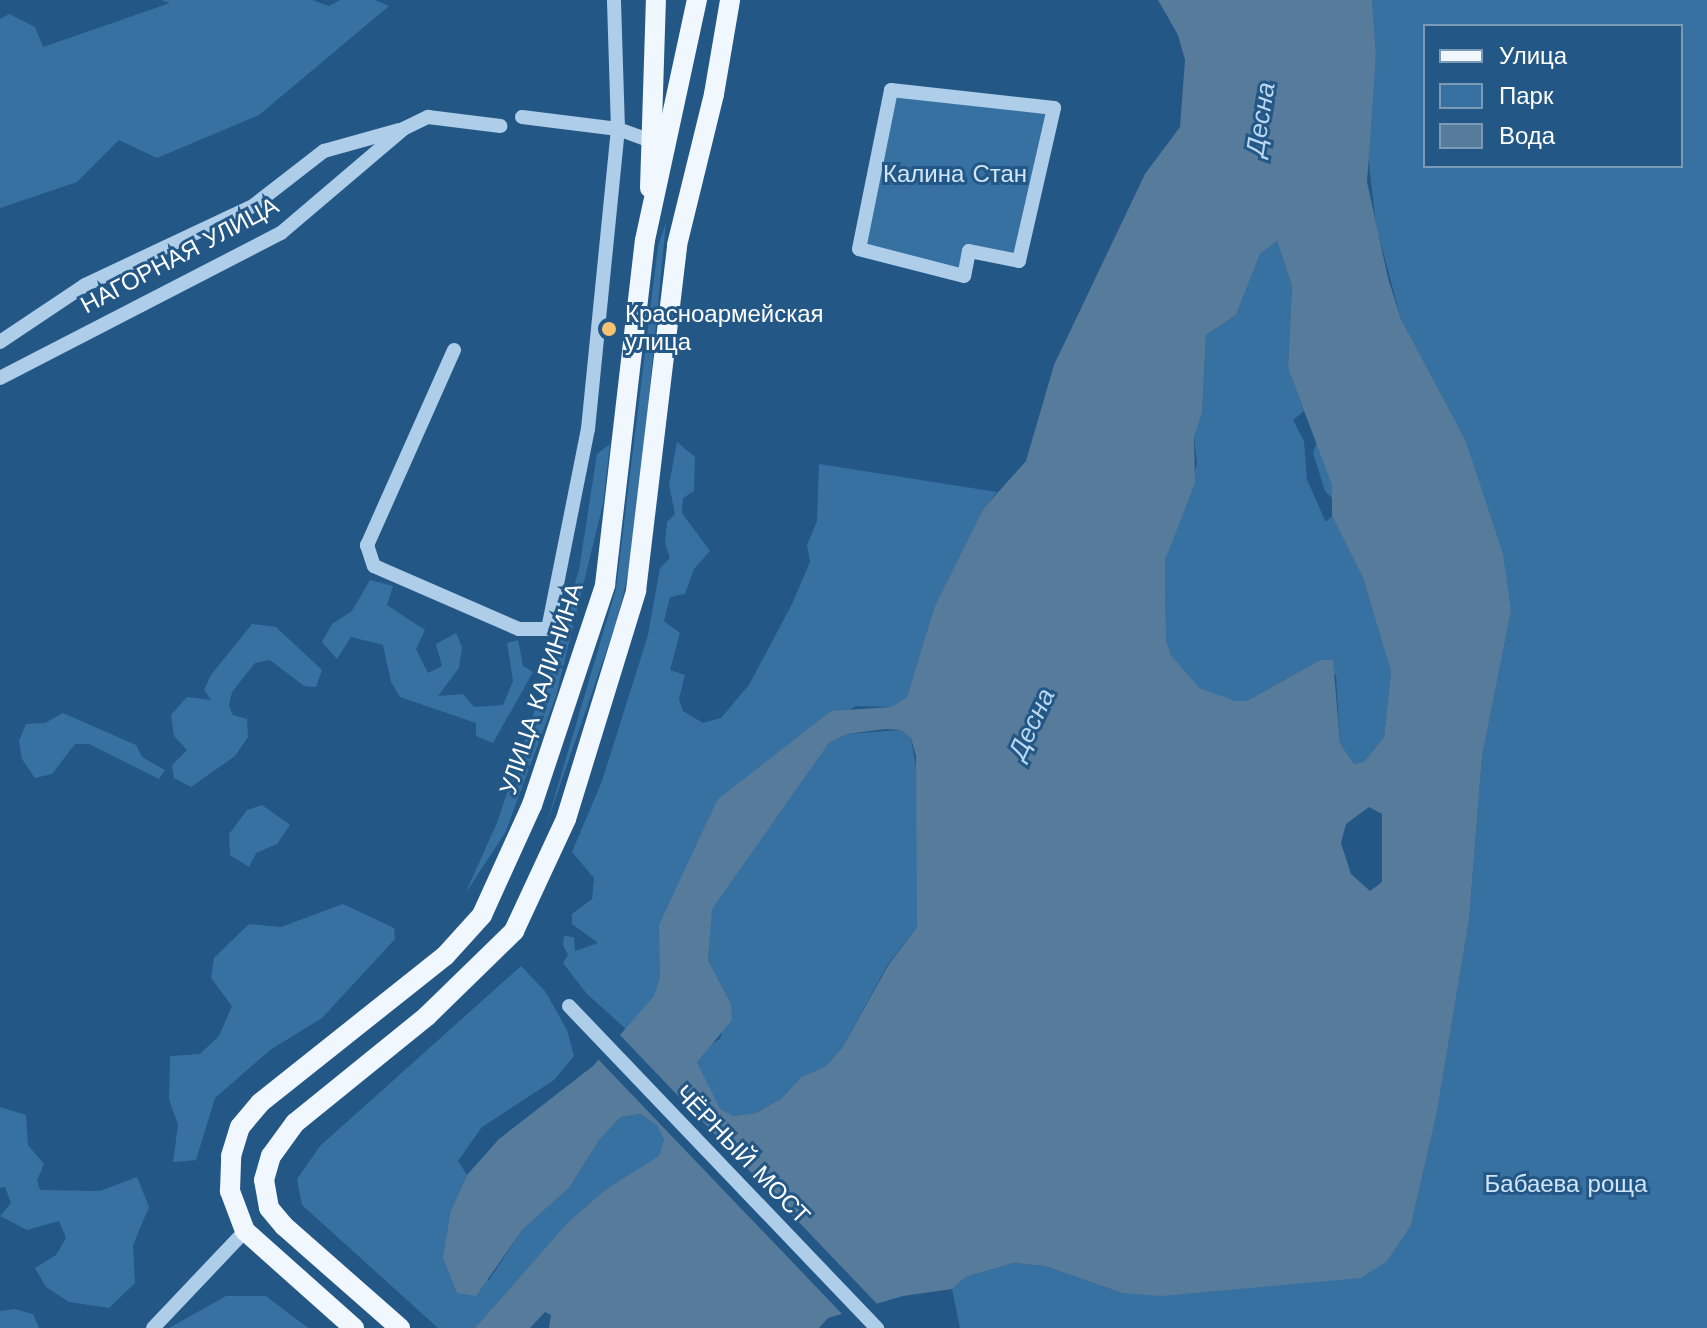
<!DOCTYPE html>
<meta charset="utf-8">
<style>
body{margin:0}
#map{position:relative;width:1707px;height:1328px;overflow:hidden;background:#235786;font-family:"Work Sans",sans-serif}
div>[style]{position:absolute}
.green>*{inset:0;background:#3771a2}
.water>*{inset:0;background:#577b9b}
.pier>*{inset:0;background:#235786}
.minor>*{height:14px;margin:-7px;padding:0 7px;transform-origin:7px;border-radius:7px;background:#adcde9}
.major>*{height:20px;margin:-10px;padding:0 10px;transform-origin:10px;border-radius:10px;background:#f0f7fe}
.dots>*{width:22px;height:22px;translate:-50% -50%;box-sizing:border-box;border:4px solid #235786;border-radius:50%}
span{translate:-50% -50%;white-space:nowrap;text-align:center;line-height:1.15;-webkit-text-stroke:6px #235786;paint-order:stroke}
.park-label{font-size:24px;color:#d1e5f7}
.street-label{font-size:24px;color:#fff}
.poi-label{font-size:24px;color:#fff}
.left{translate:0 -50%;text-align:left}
.water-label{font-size:26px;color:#b9d7f0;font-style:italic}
.legend{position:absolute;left:1423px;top:24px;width:260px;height:144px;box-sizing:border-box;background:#235786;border:2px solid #7b9ab6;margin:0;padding:10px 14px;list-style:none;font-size:24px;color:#fff}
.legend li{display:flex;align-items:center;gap:16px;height:40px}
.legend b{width:40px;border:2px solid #7b9ab6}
</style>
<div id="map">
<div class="green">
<div style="clip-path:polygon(161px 0,312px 0,329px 6px,340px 0,375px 0,389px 6px,259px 115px,157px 158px,119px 140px,77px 182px,0 208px,0 19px,9px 14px,35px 27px,43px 47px,170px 3px)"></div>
<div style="clip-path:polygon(evenodd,1372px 0,1707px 0,1707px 1328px,960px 1328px,952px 1289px,966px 1277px,1013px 1263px,1045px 1266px,1122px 1293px,1205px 1292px,1269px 1283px,1411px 1225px,1437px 1112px,1469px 920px,1482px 757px,1511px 611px,1465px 439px,1401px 319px,1376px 225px,1367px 147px,1376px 54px,1372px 0,1425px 26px,1681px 26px,1681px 166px,1425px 166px,1425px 26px)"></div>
<div style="clip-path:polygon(891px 90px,1054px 108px,1019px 261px,969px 251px,964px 276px,860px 249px)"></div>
<div style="clip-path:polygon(666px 223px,634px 548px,618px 617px,546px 826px,616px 589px,658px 246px)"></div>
<div style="clip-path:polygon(1277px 241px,1292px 286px,1288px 368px,1304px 411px,1293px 420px,1304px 441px,1307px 480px,1326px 522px,1332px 516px,1363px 578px,1391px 672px,1384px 737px,1364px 762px,1354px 764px,1340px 743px,1336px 676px,1320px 660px,1247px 701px,1236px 701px,1198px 688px,1171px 655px,1166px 640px,1165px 560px,1197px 464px,1194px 437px,1202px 414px,1206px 335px,1236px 315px,1260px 254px)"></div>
<div style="clip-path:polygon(1318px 438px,1332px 485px,1333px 499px,1325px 491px,1313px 453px)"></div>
<div style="clip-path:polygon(677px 442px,695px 457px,694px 491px,683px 498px,682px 513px,710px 551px,694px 569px,685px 594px,670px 597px,664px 621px,680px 633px,670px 670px,685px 675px,679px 699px,683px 711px,703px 723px,721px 718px,749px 685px,792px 604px,810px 562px,807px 545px,817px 521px,819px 464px,997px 492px,983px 509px,934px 608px,907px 697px,891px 707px,856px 706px,717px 800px,700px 837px,654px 996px,627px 1030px,587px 994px,563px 963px,568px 955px,563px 945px,564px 936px,574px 937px,575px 951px,598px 943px,572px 924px,572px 914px,592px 899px,594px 878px,572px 852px,602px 781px,648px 635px,660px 568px,670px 558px,665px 543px,667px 522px,675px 514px,669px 485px)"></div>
<div style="clip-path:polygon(610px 444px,603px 504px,556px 696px,505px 833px,465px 894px,497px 823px,551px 662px,579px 570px,597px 454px)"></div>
<div style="clip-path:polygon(370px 580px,393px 586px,387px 605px,425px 630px,416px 649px,428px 673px,442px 666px,436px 644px,456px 633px,462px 647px,459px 668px,438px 696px,463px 694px,474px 707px,503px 705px,513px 681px,507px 643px,518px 640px,523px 666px,533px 672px,493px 743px,476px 736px,476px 723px,400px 697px,391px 682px,383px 645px,351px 637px,337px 659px,322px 642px,332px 624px,352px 611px)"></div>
<div style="clip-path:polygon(252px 624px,276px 627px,322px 670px,316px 687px,304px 686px,270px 660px,255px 663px,232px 692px,229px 705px,233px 715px,247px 719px,248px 737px,235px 756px,191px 787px,174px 778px,172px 765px,187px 750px,174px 736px,171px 715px,187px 697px,211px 700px,204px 690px,211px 675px)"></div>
<div style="clip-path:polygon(63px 713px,136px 745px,142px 757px,165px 770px,159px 779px,89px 744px,75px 744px,52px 774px,35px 778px,22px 759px,19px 741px,26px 724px,45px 723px)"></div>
<div style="clip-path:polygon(901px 730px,911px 738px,918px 779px,917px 927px,888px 964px,842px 1048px,826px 1066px,801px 1077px,782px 1098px,756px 1113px,733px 1116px,720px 1110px,697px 1062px,703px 1049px,720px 1039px,731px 1004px,708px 960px,711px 909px,829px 743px,847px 734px)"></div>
<div style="clip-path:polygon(262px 805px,290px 825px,277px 844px,256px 853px,249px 867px,230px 855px,229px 834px,247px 810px)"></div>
<div style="clip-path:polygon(343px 904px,394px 928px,395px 939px,322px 1018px,270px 1050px,215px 1098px,196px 1160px,173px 1162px,178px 1125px,169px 1099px,170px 1056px,200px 1054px,219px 1036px,232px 1006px,211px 978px,214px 958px,249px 924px,281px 927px)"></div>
<div style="clip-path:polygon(521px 966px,545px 991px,567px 1030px,574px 1056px,554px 1080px,482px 1127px,458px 1161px,467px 1175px,450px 1213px,443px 1257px,489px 1280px,523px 1229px,569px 1188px,600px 1139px,621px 1117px,640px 1114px,657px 1124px,664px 1140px,659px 1156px,649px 1166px,605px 1190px,568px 1222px,475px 1328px,438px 1328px,302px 1205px,297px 1179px,320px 1146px)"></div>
<div style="clip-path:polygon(0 1107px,26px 1115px,28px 1145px,44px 1164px,37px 1180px,40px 1190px,100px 1191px,137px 1177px,149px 1207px,133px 1245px,135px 1283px,109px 1308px,69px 1302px,46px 1287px,35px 1268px,56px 1255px,66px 1238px,59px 1221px,27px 1230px,0 1216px,11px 1203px,5px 1187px,0 1188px)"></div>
<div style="clip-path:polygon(226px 1296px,266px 1296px,308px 1328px,169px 1328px)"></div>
<div style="clip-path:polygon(15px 1309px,33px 1314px,39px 1328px,0 1328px,0 1311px)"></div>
</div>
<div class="water">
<div style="clip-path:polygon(evenodd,1158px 0,1372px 0,1376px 54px,1367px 182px,1388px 278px,1401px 319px,1465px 439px,1503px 554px,1511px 611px,1482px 757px,1469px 920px,1437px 1112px,1411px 1225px,1387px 1261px,1361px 1278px,1161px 1296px,1122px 1293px,1045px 1266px,1013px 1263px,966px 1277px,952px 1289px,903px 1296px,828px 1318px,819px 1328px,549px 1328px,551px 1315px,545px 1312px,530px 1328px,475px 1328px,568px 1222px,605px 1190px,659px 1156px,664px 1140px,657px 1125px,640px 1114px,621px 1117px,600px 1139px,569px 1188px,523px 1229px,476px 1296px,457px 1293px,443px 1257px,450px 1213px,467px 1175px,499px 1139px,593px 1066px,654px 996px,660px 976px,659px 925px,717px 800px,831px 711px,891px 707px,907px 697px,934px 608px,983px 509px,1026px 461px,1054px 365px,1145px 174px,1180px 127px,1185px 60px,1178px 35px,1158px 0,1277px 241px,1292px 286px,1288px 368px,1332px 485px,1332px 516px,1363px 578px,1391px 672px,1384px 737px,1364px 762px,1354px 764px,1340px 743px,1333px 660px,1320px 660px,1247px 701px,1236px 701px,1199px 688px,1171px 655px,1166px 640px,1165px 560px,1195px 483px,1194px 437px,1202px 414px,1206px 335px,1236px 315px,1260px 254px,1277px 241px,1158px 0,885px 729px,901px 730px,911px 738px,916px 756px,917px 927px,889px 964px,842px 1048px,826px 1066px,801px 1077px,782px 1098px,756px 1113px,733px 1116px,720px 1109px,697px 1062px,732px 1020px,731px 1004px,708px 960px,712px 909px,829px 743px,847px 734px,885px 729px,1158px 0,1369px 807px,1382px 814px,1382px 882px,1370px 891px,1351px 874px,1341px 843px,1346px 824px,1369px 807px)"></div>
</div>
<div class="pier">
<div style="clip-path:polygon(618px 1033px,880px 1307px,845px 1317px,596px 1057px)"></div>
</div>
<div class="minor">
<div style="left:891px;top:90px;width:164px;rotate:6.3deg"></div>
<div style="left:1054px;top:108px;width:157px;rotate:102.9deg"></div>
<div style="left:1019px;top:261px;width:51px;rotate:-168.7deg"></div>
<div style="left:969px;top:251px;width:25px;rotate:101deg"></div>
<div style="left:964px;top:276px;width:108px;rotate:-165.6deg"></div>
<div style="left:859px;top:249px;width:162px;rotate:-78.6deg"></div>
<div style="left:522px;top:117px;width:97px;rotate:7.1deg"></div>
<div style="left:618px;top:129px;width:32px;rotate:20deg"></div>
<div style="left:0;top:342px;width:102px;rotate:-33.8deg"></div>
<div style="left:85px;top:285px;width:186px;rotate:-25.2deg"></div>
<div style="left:253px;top:206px;width:90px;rotate:-37.8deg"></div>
<div style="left:324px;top:151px;width:78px;rotate:-15.6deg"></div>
<div style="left:454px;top:350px;width:214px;rotate:114deg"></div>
<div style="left:367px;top:545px;width:22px;rotate:72deg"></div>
<div style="left:374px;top:566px;width:158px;rotate:23.5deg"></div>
<div style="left:519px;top:629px;width:29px"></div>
<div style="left:548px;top:629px;width:204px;rotate:-78.7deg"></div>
<div style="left:588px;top:429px;width:301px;rotate:-84.3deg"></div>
<div style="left:618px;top:129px;width:129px;rotate:-91.8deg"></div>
<div style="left:0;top:378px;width:316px;rotate:-27.3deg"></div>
<div style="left:281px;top:233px;width:160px;rotate:-40.4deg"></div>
<div style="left:403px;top:129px;width:28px;rotate:-26deg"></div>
<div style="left:428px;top:117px;width:73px;rotate:7.1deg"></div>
<div style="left:569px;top:1006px;width:446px;rotate:46.3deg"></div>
<div style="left:153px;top:1328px;width:134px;rotate:-46.5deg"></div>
</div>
<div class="major">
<div style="left:650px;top:188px;width:188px;rotate:-88.2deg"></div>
<div style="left:354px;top:1328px;width:146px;rotate:-138.3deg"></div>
<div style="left:245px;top:1231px;width:43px;rotate:-110.6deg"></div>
<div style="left:230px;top:1191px;width:35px;rotate:-88deg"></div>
<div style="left:231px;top:1156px;width:30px;rotate:-73deg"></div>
<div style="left:240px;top:1127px;width:31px;rotate:-50deg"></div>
<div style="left:260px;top:1103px;width:236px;rotate:-38.5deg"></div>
<div style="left:445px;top:956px;width:55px;rotate:-47.9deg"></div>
<div style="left:482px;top:915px;width:121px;rotate:-65.6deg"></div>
<div style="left:532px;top:805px;width:232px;rotate:-71.6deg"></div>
<div style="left:605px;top:585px;width:347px;rotate:-83.4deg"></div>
<div style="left:645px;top:240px;width:246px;rotate:-77.8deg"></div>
<div style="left:400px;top:1328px;width:154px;rotate:-138.7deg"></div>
<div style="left:284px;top:1226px;width:23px;rotate:-130deg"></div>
<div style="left:269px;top:1208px;width:28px;rotate:-100deg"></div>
<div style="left:264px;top:1180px;width:25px;rotate:-74deg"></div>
<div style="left:271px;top:1156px;width:41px;rotate:-54deg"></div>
<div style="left:295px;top:1123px;width:170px;rotate:-39deg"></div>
<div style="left:427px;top:1016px;width:122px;rotate:-44.3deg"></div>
<div style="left:514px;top:931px;width:123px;rotate:-65.1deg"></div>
<div style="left:566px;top:819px;width:239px;rotate:-72.9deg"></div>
<div style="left:636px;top:591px;width:348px;rotate:-83.2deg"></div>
<div style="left:677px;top:245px;width:155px;rotate:-76.2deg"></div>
<div style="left:714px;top:94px;width:95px;rotate:-80.3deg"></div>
</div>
<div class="dots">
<div style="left:609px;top:329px;background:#f4c270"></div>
</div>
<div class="park-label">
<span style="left:955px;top:175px">Калина Стан</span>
<span style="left:1566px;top:1185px">Бабаева роща</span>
</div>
<div class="street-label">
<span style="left:180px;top:256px;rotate:-28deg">НАГОРНАЯ УЛИЦА</span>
<span style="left:542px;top:689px;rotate:-72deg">УЛИЦА КАЛИНИНА</span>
<span style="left:742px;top:1155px;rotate:46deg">ЧЁРНЫЙ МОСТ</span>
</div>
<div class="poi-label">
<span class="left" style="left:625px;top:329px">Красноармейская<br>улица</span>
</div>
<div class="water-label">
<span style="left:1261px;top:119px;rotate:-81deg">Десна</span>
<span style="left:1032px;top:724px;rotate:-65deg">Десна</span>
</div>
<ul class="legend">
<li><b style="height:10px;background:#f0f7fe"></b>Улица</li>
<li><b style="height:22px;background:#3771a2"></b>Парк</li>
<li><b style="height:22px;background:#577b9b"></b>Вода</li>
</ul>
</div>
